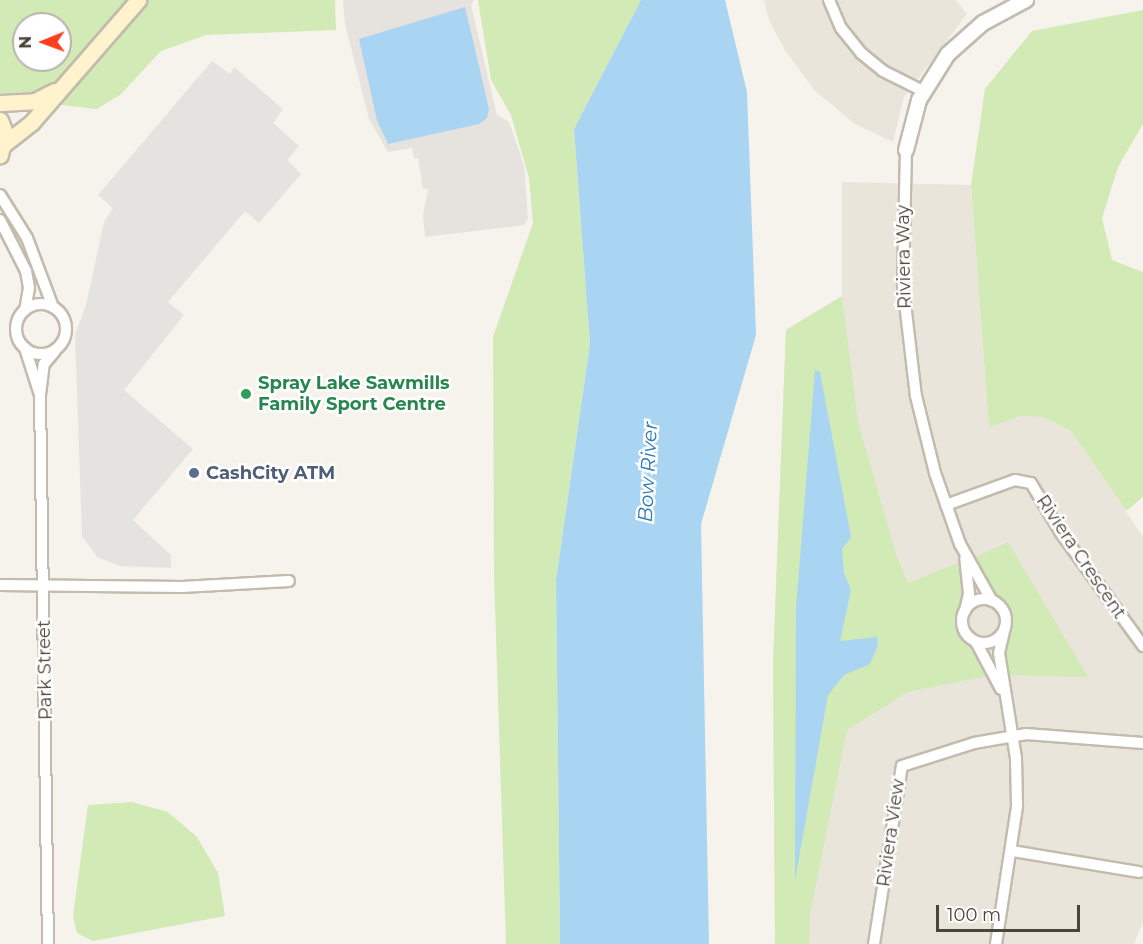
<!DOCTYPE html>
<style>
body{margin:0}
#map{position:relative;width:1143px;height:944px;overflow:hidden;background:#f6f3ec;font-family:Montserrat,sans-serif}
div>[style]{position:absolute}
.residential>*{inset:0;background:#eae5da}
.industrial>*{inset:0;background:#e6e2dd}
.green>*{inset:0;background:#d2eab5}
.parking>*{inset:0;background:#e5e3e0}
.water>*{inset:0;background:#a9d4f2}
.roads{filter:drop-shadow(2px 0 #c2bbae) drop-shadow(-2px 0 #c2bbae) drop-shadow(0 2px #c2bbae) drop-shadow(0 -2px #c2bbae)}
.minor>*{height:10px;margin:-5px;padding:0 5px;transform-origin:5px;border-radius:5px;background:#fff}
.minor>.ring{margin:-5px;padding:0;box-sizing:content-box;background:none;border:10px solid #fff;border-radius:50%}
.tertiary>*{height:14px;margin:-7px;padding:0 7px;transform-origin:7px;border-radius:7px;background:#fff}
.secondary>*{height:15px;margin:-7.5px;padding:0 7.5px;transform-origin:7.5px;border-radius:7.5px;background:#fff3cd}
.dots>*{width:16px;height:16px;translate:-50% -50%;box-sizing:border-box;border:3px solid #fff;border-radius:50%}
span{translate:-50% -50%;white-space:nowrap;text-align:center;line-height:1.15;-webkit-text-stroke:5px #fff;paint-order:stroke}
.street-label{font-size:18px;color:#4b4439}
.leisure-label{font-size:18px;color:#27864d;font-weight:700}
.left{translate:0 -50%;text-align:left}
.service-label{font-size:18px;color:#4e5e75;font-weight:700}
.water-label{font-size:20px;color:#2e7ab2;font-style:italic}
.north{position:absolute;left:12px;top:12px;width:60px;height:60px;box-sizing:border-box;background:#fff;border:2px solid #b7b4b0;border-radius:50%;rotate:269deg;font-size:16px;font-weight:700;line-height:24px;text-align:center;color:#4b4439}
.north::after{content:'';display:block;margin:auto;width:21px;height:27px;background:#fc3f1d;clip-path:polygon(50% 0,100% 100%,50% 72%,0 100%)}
.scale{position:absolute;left:936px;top:905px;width:144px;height:27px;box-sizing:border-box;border:3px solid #4b4439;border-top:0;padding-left:8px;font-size:18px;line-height:21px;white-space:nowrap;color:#4b4439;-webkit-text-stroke:4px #fff;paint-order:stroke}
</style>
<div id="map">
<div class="residential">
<div style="clip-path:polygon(764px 0,956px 0,967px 14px,904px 97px,893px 142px,855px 124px,814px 90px,785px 50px,769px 20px)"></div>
<div style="clip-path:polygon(842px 182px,971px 185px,989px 426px,1021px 416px,1043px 417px,1071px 431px,1143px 537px,1143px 922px,1134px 944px,775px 944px,773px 665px,786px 330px,842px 296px)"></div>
</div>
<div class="industrial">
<div style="clip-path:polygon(343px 0,474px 0,471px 5px,497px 115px,509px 122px,524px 165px,528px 219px,524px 225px,425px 237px,423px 215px,428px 189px,423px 189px,418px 158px,414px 158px,412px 148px,388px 152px,369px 119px,345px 24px)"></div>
</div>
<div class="green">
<div style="clip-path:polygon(evenodd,0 0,335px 0,336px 30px,206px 35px,161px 51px,120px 95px,97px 109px,0 98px,0 0,24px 24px,60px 24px,60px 60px,24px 60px,24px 24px)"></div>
<div style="clip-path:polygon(478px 0,641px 0,574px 129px,590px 344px,556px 580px,560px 944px,506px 944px,494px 575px,493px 337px,533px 223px,529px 178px,511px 115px,491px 80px)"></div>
<div style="clip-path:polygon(1143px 10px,1143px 124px,1118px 167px,1102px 218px,1112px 260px,1143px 272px,1143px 497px,1126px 511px,1071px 431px,1043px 417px,1021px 416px,989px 427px,971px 185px,985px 89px,1032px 31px)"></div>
<div style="clip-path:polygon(842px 296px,858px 422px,896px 554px,908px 583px,958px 563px,964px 594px,956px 615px,958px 628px,975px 646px,987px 676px,908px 692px,847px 730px,810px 915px,809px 944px,775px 944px,773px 665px,786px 330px)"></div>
<div style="clip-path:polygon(1008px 542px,1088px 677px,1009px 675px,1005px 646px,1012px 615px,1008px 606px,994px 595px,974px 558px)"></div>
<div style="clip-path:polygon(132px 802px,168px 812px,197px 837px,218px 873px,225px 916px,93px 941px,77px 933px,73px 916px,88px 805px)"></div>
</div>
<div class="parking">
<div style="clip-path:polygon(212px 61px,230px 74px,234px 67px,283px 109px,273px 123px,299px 146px,287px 160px,301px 174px,259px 223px,245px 211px,168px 302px,184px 315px,124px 390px,193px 449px,133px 520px,171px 555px,171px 568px,120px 566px,97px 557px,82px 536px,75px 335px,86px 305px,104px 222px,113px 208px,98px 195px)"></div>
</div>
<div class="water">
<div style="clip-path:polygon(641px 0,725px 0,747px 92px,756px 335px,701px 524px,709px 944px,560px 944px,556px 580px,590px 344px,574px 129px)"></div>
<div style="clip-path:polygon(465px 7px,489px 109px,487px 118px,479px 124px,388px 144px,377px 120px,359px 39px)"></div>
<div style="clip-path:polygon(815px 370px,820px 372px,851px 537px,842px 549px,844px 573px,851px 590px,840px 641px,877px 637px,878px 645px,870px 664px,844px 675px,828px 695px,795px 880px,796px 609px)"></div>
</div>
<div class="roads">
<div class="minor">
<div style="left:829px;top:0;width:30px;rotate:67deg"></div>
<div style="left:841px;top:28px;width:32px;rotate:51deg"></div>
<div style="left:861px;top:53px;width:28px;rotate:39deg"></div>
<div style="left:883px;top:71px;width:45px;rotate:26.6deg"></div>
<div style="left:906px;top:150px;width:136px;rotate:91.3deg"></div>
<div style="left:903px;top:286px;width:111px;rotate:83.3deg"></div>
<div style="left:916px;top:396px;width:79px;rotate:76.1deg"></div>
<div style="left:935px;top:473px;width:75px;rotate:70.6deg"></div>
<div style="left:960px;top:544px;width:65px;rotate:60.7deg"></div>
<div style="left:0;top:195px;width:51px;rotate:57.9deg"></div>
<div style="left:27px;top:238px;width:74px;rotate:69.4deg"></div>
<div style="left:0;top:220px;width:57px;rotate:63deg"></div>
<div style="left:26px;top:271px;width:17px;rotate:80deg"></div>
<div style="left:29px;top:288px;width:22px;rotate:100deg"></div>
<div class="ring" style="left:16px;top:304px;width:40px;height:40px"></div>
<div style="left:25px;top:348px;width:49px;rotate:72.3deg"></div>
<div style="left:40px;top:395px;width:31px;rotate:-83deg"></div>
<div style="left:44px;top:364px;width:17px;rotate:-50deg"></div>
<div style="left:40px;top:395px;width:549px;rotate:89.17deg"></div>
<div style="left:946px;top:505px;width:73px;rotate:-19.9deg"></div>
<div style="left:1015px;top:480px;width:16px;rotate:11deg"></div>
<div style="left:1031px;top:483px;width:58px;rotate:59deg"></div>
<div style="left:1061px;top:533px;width:140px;rotate:54deg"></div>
<div style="left:0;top:585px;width:182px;rotate:0.6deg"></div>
<div style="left:182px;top:587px;width:107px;rotate:-3.2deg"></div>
<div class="ring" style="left:962px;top:599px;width:34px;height:34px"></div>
<div style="left:965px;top:611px;width:17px;rotate:-77deg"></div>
<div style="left:969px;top:594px;width:36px;rotate:-96deg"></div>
<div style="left:976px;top:642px;width:53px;rotate:62deg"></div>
<div style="left:1012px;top:851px;width:129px;rotate:9.4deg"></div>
<div style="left:874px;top:944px;width:180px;rotate:-81.1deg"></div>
<div style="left:902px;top:766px;width:76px;rotate:-17.7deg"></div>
<div style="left:974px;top:743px;width:53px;rotate:-9.8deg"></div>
<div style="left:1026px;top:734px;width:117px;rotate:4.4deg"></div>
<div style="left:996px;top:944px;width:140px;rotate:-81.3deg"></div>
<div style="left:1017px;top:806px;width:48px;rotate:-91.2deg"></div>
<div style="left:1016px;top:758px;width:106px;rotate:-99.2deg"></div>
<div style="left:999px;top:653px;width:26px;rotate:-77deg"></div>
</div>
<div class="tertiary">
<div style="left:906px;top:150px;width:52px;rotate:-75.4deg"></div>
<div style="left:919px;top:100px;width:54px;rotate:-57.8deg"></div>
<div style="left:948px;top:54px;width:47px;rotate:-41.5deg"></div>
<div style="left:983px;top:23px;width:49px;rotate:-28.1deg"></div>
</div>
<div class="secondary">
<div style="left:0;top:103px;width:35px;rotate:-3deg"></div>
<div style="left:35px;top:101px;width:22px;rotate:-27deg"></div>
<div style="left:0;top:120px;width:14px;rotate:69deg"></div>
<div style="left:5px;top:133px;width:23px;rotate:103deg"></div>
<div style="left:4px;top:144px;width:36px;rotate:-38deg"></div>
<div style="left:32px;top:122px;width:162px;rotate:-49deg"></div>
</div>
</div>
<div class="dots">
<div style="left:246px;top:394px;background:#2e9e5b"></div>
<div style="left:194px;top:473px;background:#5c6f8a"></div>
</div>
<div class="street-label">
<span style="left:904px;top:257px;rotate:-91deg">Riviera Way</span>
<span style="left:1081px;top:557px;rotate:56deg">Riviera Crescent</span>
<span style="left:45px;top:670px;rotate:-91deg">Park Street</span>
<span style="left:891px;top:833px;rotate:-82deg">Riviera View</span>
</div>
<div class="leisure-label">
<span class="left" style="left:258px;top:394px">Spray Lake Sawmills<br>Family Sport Centre</span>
</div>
<div class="service-label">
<span class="left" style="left:206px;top:473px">CashCity ATM</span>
</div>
<div class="water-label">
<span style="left:648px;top:472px;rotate:-87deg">Bow River</span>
</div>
<div class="north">N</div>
<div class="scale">100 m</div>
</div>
